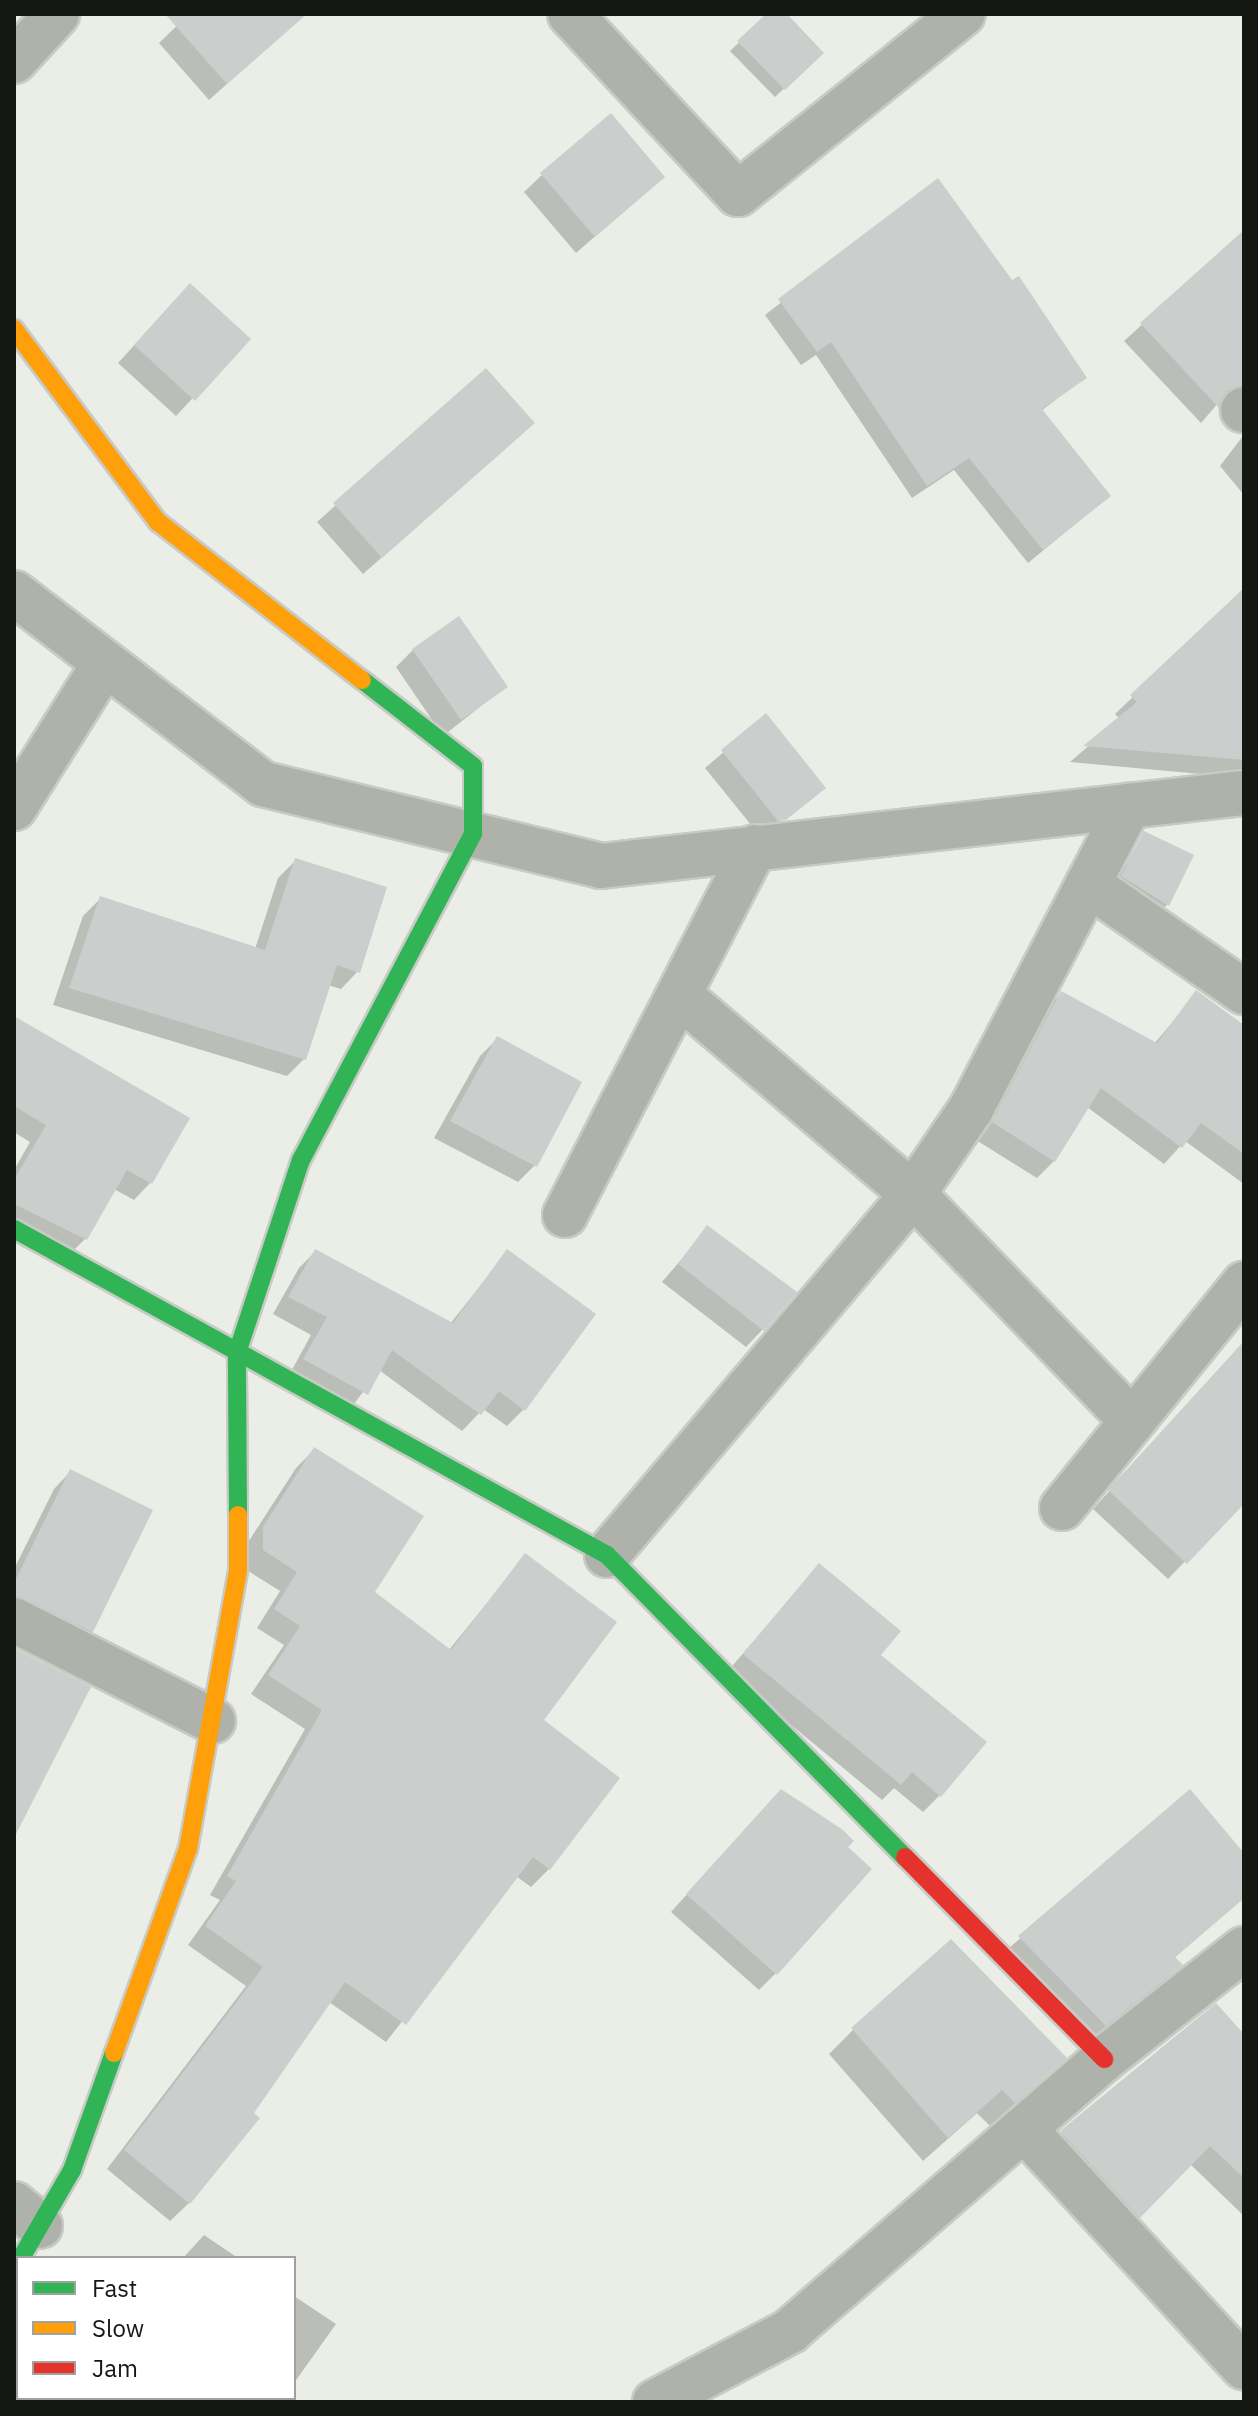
<!DOCTYPE html>
<style>
body{margin:0}
#map{position:relative;width:1258px;height:2416px;overflow:hidden;background:#eaeee6;font-family:"IBM Plex Sans",sans-serif}
div>[style]{position:absolute}
.shadow>*{inset:0;background:#0003}
.building>*{inset:0;background:#cacecd}
.roads{filter:drop-shadow(2px 0 #c8cbc5) drop-shadow(-2px 0 #c8cbc5) drop-shadow(0 2px #c8cbc5) drop-shadow(0 -2px #c8cbc5)}
.street>*{height:44px;margin:-22px;padding:0 22px;transform-origin:22px;border-radius:22px;background:#aeb2aa}
.fast>*{height:18px;margin:-9px;padding:0 9px;transform-origin:9px;border-radius:9px;background:#30b455}
.slow>*{height:18px;margin:-9px;padding:0 9px;transform-origin:9px;border-radius:9px;background:#ff9f0a}
.jam>*{height:18px;margin:-9px;padding:0 9px;transform-origin:9px;border-radius:9px;background:#e5322d}
span{translate:-50% -50%;white-space:nowrap;text-align:center;line-height:1.15;-webkit-text-stroke:8px #fff;paint-order:stroke}
.frame{position:absolute;inset:0;border:16px solid #151712;pointer-events:none}
.legend{position:absolute;left:16px;top:2256px;width:280px;height:144px;box-sizing:border-box;background:#fff;border:2px solid #a1a2a0;margin:0;padding:10px 14px;list-style:none;font-size:24px;color:#151712}
.legend li{display:flex;align-items:center;gap:16px;height:40px}
.legend b{width:40px;border:2px solid #a1a2a0}
</style>
<div id="map">
<div class="shadow">
<div style="clip-path:polygon(189px 14px,305px 14px,209px 100px,159px 43px)"></div>
<div style="clip-path:polygon(769px 14px,784px 14px,821px 53px,775px 97px,730px 51px)"></div>
<div style="clip-path:polygon(542px 175px,663px 177px,576px 253px,524px 192px)"></div>
<div style="clip-path:polygon(937px 181px,1084px 378px,1041px 411px,1109px 496px,1028px 563px,954px 470px,912px 498px,816px 355px,801px 365px,765px 315px)"></div>
<div style="clip-path:polygon(1222px 252px,1244px 277px,1244px 408px,1219px 402px,1201px 423px,1124px 341px)"></div>
<div style="clip-path:polygon(173px 303px,248px 339px,176px 416px,118px 363px)"></div>
<div style="clip-path:polygon(486px 371px,515px 440px,363px 574px,317px 522px)"></div>
<div style="clip-path:polygon(1243px 436px,1244px 436px,1244px 495px,1220px 466px)"></div>
<div style="clip-path:polygon(1244px 591px,1244px 778px,1070px 762px,1120px 719px,1115px 714px)"></div>
<div style="clip-path:polygon(413px 650px,505px 687px,443px 736px,396px 667px)"></div>
<div style="clip-path:polygon(766px 716px,823px 787px,760px 836px,705px 768px)"></div>
<div style="clip-path:polygon(1144px 834px,1168px 904px,1159px 913px,1114px 885px)"></div>
<div style="clip-path:polygon(296px 860px,358px 971px,341px 989px,328px 985px,304px 1059px,287px 1076px,53px 1005px,83px 916px,100px 899px,255px 949px,278px 878px)"></div>
<div style="clip-path:polygon(1197px 993px,1244px 1027px,1244px 1184px,1185px 1141px,1164px 1164px,1087px 1107px,1054px 1161px,1037px 1178px,976px 1140px,1044px 1011px,1061px 994px,1154px 1044px)"></div>
<div style="clip-path:polygon(14px 1026px,187px 1119px,150px 1183px,134px 1200px,114px 1189px,85px 1239px,68px 1256px,14px 1226px,14px 1170px,30px 1142px,14px 1132px)"></div>
<div style="clip-path:polygon(497px 1039px,535px 1165px,518px 1182px,434px 1138px,480px 1056px)"></div>
<div style="clip-path:polygon(708px 1228px,763px 1329px,746px 1347px,662px 1282px)"></div>
<div style="clip-path:polygon(316px 1251px,450px 1324px,507px 1252px,524px 1409px,507px 1426px,483px 1409px,462px 1431px,379px 1370px,349px 1411px,288px 1377px,311px 1335px,273px 1314px,299px 1268px)"></div>
<div style="clip-path:polygon(1244px 1343px,1244px 1500px,1168px 1579px,1093px 1509px)"></div>
<div style="clip-path:polygon(314px 1450px,372px 1592px,449px 1650px,526px 1555px,549px 1869px,531px 1887px,516px 1876px,386px 2042px,329px 2002px,189px 2203px,170px 2221px,107px 2169px,246px 1986px,188px 1945px,220px 1900px,210px 1895px,305px 1729px,251px 1694px,284px 1645px,257px 1628px,280px 1591px,245px 1569px,245px 1547px,296px 1468px)"></div>
<div style="clip-path:polygon(71px 1471px,92px 1631px,75px 1648px,14px 1617px,14px 1569px,54px 1489px)"></div>
<div style="clip-path:polygon(819px 1565px,878px 1656px,940px 1795px,923px 1812px,894px 1788px,882px 1800px,727px 1672px)"></div>
<div style="clip-path:polygon(1190px 1792px,1244px 1856px,1244px 1898px,1174px 1958px,1180px 1965px,1163px 1982px,1088px 2041px,1002px 1954px)"></div>
<div style="clip-path:polygon(764px 1809px,776px 1973px,759px 1990px,671px 1912px)"></div>
<div style="clip-path:polygon(1216px 2005px,1244px 2037px,1244px 2216px,1190px 2164px,1123px 2233px,1045px 2148px)"></div>
<div style="clip-path:polygon(853px 2030px,1065px 2058px,990px 2126px,977px 2113px,923px 2161px,829px 2054px)"></div>
<div style="clip-path:polygon(204px 2235px,238px 2258px,183px 2258px)"></div>
<div style="clip-path:polygon(294px 2296px,336px 2324px,294px 2383px)"></div>
<div style="clip-path:polygon(136px 2398px,153px 2398px,156px 2402px,132px 2402px)"></div>
</div>
<div class="building">
<div style="clip-path:polygon(165px 14px,307px 14px,227px 84px)"></div>
<div style="clip-path:polygon(766px 14px,787px 14px,824px 53px,785px 90px,737px 41px)"></div>
<div style="clip-path:polygon(611px 113px,665px 177px,595px 237px,540px 173px)"></div>
<div style="clip-path:polygon(938px 178px,1012px 280px,1019px 276px,1087px 378px,1042px 409px,1111px 496px,1043px 550px,969px 458px,927px 486px,831px 342px,817px 352px,778px 299px)"></div>
<div style="clip-path:polygon(1244px 230px,1244px 385px,1226px 391px,1219px 408px,1140px 323px)"></div>
<div style="clip-path:polygon(190px 283px,251px 339px,195px 401px,134px 345px)"></div>
<div style="clip-path:polygon(486px 368px,535px 423px,382px 558px,333px 503px)"></div>
<div style="clip-path:polygon(1244px 588px,1244px 760px,1083px 746px,1137px 702px,1130px 695px)"></div>
<div style="clip-path:polygon(459px 616px,508px 687px,461px 720px,412px 649px)"></div>
<div style="clip-path:polygon(766px 713px,826px 788px,786px 820px,778px 821px,721px 750px)"></div>
<div style="clip-path:polygon(1144px 831px,1194px 855px,1169px 906px,1121px 876px)"></div>
<div style="clip-path:polygon(295px 858px,387px 887px,360px 973px,337px 965px,306px 1060px,69px 988px,100px 896px,265px 950px)"></div>
<div style="clip-path:polygon(1196px 990px,1244px 1025px,1244px 1154px,1201px 1123px,1182px 1148px,1101px 1088px,1055px 1162px,992px 1122px,1061px 991px,1157px 1043px)"></div>
<div style="clip-path:polygon(14px 1016px,190px 1118px,152px 1184px,127px 1170px,87px 1240px,14px 1204px,14px 1180px,46px 1125px,14px 1106px)"></div>
<div style="clip-path:polygon(497px 1036px,582px 1082px,537px 1167px,450px 1121px)"></div>
<div style="clip-path:polygon(707px 1225px,797px 1292px,764px 1331px,678px 1264px)"></div>
<div style="clip-path:polygon(315px 1249px,453px 1323px,507px 1249px,596px 1314px,525px 1411px,499px 1391px,481px 1415px,392px 1350px,368px 1395px,303px 1359px,327px 1317px,288px 1297px)"></div>
<div style="clip-path:polygon(1244px 1341px,1244px 1504px,1187px 1564px,1108px 1490px)"></div>
<div style="clip-path:polygon(314px 1447px,424px 1516px,375px 1592px,451px 1650px,525px 1553px,617px 1622px,544px 1720px,620px 1778px,550px 1870px,533px 1857px,406px 2025px,345px 1982px,254px 2113px,260px 2118px,190px 2204px,124px 2150px,263px 1967px,205px 1926px,236px 1881px,227px 1876px,322px 1710px,268px 1675px,300px 1626px,274px 1609px,297px 1572px,263px 1550px,263px 1527px)"></div>
<div style="clip-path:polygon(70px 1469px,153px 1510px,93px 1632px,14px 1595px,14px 1583px)"></div>
<div style="clip-path:polygon(819px 1563px,901px 1631px,881px 1655px,987px 1742px,941px 1797px,912px 1772px,901px 1785px,743px 1654px)"></div>
<div style="clip-path:polygon(14px 1648px,91px 1687px,14px 1838px)"></div>
<div style="clip-path:polygon(781px 1789px,843px 1830px,854px 1841px,848px 1847px,872px 1869px,777px 1975px,686px 1894px)"></div>
<div style="clip-path:polygon(1190px 1789px,1244px 1853px,1244px 1898px,1175px 1957px,1183px 1965px,1106px 2026px,1018px 1936px)"></div>
<div style="clip-path:polygon(951px 1939px,1067px 2058px,1015px 2103px,1002px 2090px,948px 2138px,851px 2028px)"></div>
<div style="clip-path:polygon(1216px 2003px,1244px 2034px,1244px 2178px,1210px 2146px,1140px 2218px,1060px 2131px)"></div>
</div>
<div class="roads">
<div class="street">
<div style="left:570px;top:14px;width:246px;rotate:47deg"></div>
<div style="left:738px;top:194px;width:288px;rotate:-38.7deg"></div>
<div style="left:14px;top:61px;width:64px;rotate:-47.5deg"></div>
<div style="left:1243px;top:410px;width:1px;rotate:-45deg"></div>
<div style="left:14px;top:593px;width:314px;rotate:37.5deg"></div>
<div style="left:263px;top:784px;width:348px;rotate:13.6deg"></div>
<div style="left:601px;top:866px;width:647px;rotate:-6.48deg"></div>
<div style="left:14px;top:808px;width:171px;rotate:-57.9deg"></div>
<div style="left:1088px;top:884px;width:190px;rotate:34.7deg"></div>
<div style="left:679px;top:995px;width:307px;rotate:40.4deg"></div>
<div style="left:913px;top:1194px;width:315px;rotate:46deg"></div>
<div style="left:565px;top:1215px;width:414px;rotate:-62.7deg"></div>
<div style="left:1062px;top:1508px;width:289px;rotate:-50.9deg"></div>
<div style="left:607px;top:1555px;width:473px;rotate:-49.7deg"></div>
<div style="left:913px;top:1194px;width:103px;rotate:-55.7deg"></div>
<div style="left:971px;top:1109px;width:342px;rotate:-62.5deg"></div>
<div style="left:14px;top:1620px;width:223px;rotate:26.9deg"></div>
<div style="left:1025px;top:2130px;width:323px;rotate:47.3deg"></div>
<div style="left:14px;top:2204px;width:34px;rotate:40deg"></div>
<div style="left:655px;top:2402px;width:153px;rotate:-27.7deg"></div>
<div style="left:790px;top:2331px;width:415px;rotate:-40.9deg"></div>
<div style="left:1104px;top:2059px;width:178px;rotate:-38.2deg"></div>
</div>
<div class="fast">
<div style="left:14px;top:1229px;width:677px;rotate:28.8deg"></div>
<div style="left:607px;top:1555px;width:424px;rotate:45.4deg"></div>
<div style="left:238px;top:1515px;width:162px;rotate:-90.4deg"></div>
<div style="left:237px;top:1353px;width:203px;rotate:-71.7deg"></div>
<div style="left:301px;top:1160px;width:369px;rotate:-62.2deg"></div>
<div style="left:473px;top:834px;width:68px;rotate:-90deg"></div>
<div style="left:473px;top:766px;width:140px;rotate:-142.2deg"></div>
<div style="left:21px;top:2258px;width:102px;rotate:-59.9deg"></div>
<div style="left:72px;top:2170px;width:124px;rotate:-70.3deg"></div>
</div>
<div class="slow">
<div style="left:14px;top:329px;width:241px;rotate:53.3deg"></div>
<div style="left:158px;top:522px;width:258px;rotate:37.8deg"></div>
<div style="left:114px;top:2053px;width:217px;rotate:-70.1deg"></div>
<div style="left:188px;top:1849px;width:282px;rotate:-79.8deg"></div>
<div style="left:238px;top:1571px;width:56px;rotate:-90deg"></div>
</div>
<div class="jam">
<div style="left:905px;top:1857px;width:284px;rotate:45.4deg"></div>
</div>
</div>
<div class="frame"></div>
<ul class="legend">
<li><b style="height:10px;background:#30b455"></b>Fast</li>
<li><b style="height:10px;background:#ff9f0a"></b>Slow</li>
<li><b style="height:10px;background:#e5322d"></b>Jam</li>
</ul>
</div>
